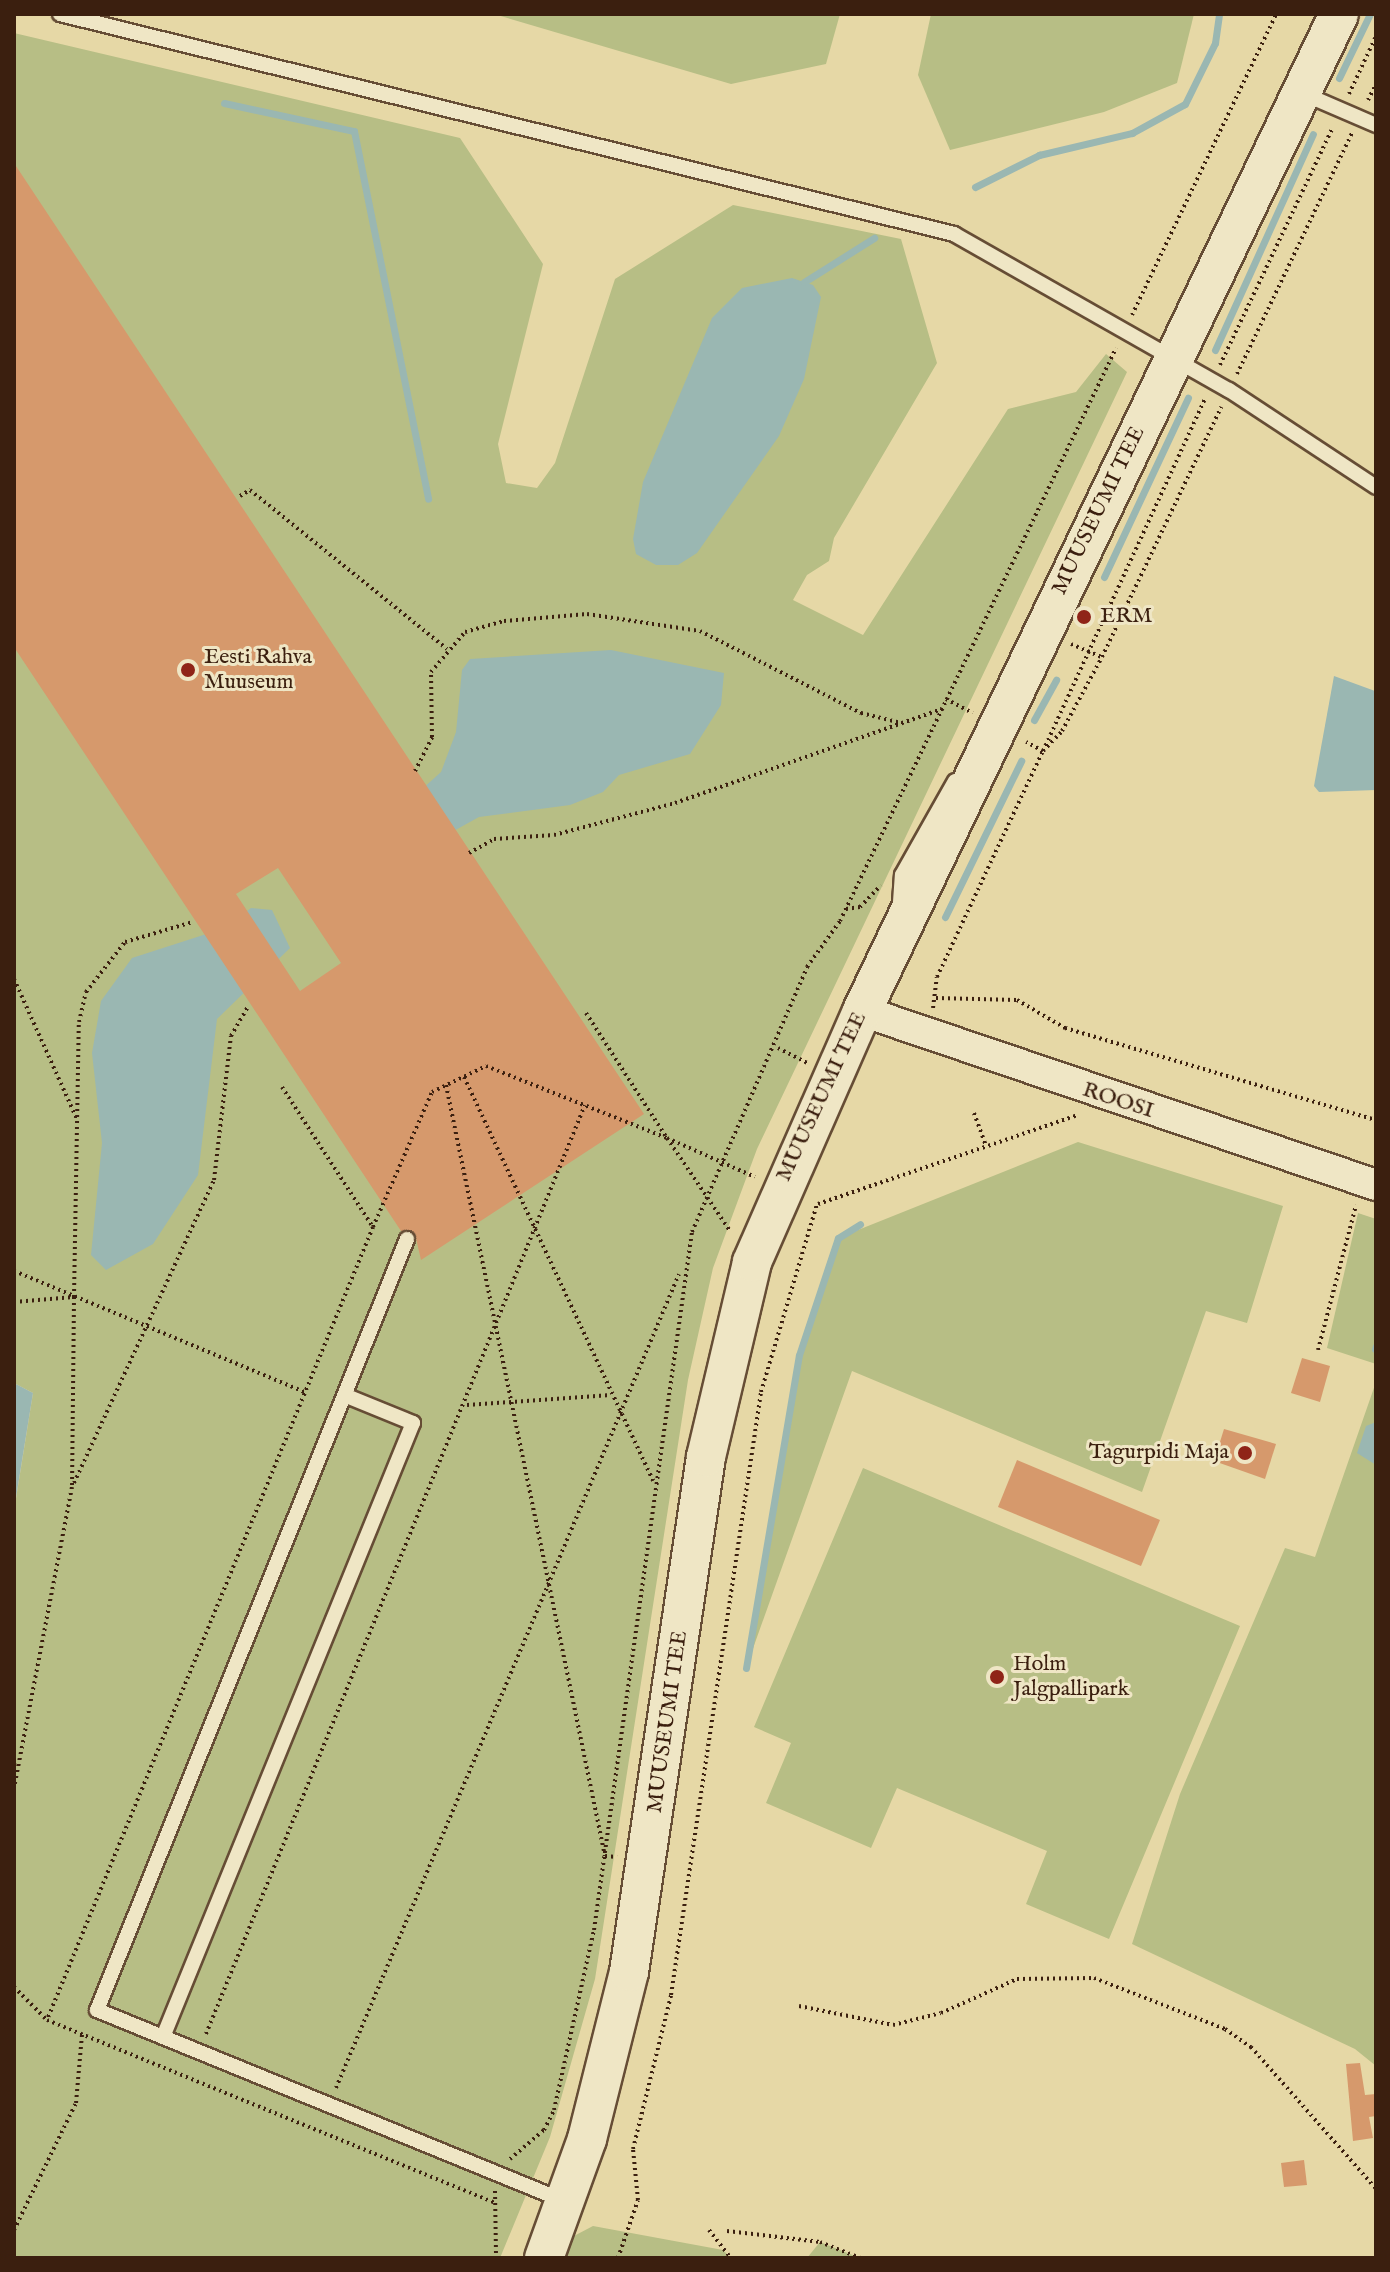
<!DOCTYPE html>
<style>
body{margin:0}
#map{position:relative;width:1390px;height:2272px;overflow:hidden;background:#e6d8a6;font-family:"IM FELL English",serif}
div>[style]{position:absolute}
.green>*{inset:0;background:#b7be85}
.water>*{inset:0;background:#9ab7b2}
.stream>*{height:7px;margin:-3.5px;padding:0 3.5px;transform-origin:3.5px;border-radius:3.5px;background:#9ab7b2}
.building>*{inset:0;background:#d6996c}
.path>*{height:4px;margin-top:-2px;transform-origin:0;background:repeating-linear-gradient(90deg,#3b1f0f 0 2px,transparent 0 6px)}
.roads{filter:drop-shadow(2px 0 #664d35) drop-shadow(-2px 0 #664d35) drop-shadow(0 2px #664d35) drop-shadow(0 -2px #664d35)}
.service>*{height:14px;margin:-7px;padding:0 7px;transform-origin:7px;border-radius:7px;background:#efe6c5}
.minor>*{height:30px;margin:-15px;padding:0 15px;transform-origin:15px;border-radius:15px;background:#efe6c5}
.tertiary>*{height:38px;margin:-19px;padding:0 19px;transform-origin:19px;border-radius:19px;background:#efe6c5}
.dots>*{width:22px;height:22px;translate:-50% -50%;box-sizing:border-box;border:4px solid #efe6c5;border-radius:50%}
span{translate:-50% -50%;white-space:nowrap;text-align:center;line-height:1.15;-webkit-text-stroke:6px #efe6c5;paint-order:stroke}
.street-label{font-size:22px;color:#3b1f0f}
.poi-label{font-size:22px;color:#3b1f0f}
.left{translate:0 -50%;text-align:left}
.right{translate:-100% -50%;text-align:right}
.frame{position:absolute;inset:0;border:16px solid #3b1f0f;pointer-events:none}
</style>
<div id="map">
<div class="green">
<div style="clip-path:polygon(494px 14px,840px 14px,826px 64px,731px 84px)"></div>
<div style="clip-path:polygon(931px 14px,1194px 14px,1177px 83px,1104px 112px,950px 150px,918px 75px)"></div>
<div style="clip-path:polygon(14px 33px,460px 138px,543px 264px,498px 444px,506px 483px,537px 488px,555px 463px,615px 279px,733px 205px,901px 239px,937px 363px,834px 538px,829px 561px,807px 575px,793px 600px,863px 635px,1008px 409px,1076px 392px,1106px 354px,1127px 372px,757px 1149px,713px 1268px,688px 1380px,595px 1979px,550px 2137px,500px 2258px,14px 2258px,14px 1511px,33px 1393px,14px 1383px)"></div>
<div style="clip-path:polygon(1078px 1142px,1283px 1206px,1247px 1323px,1206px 1311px,1142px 1492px,852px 1371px,746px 1668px,799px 1355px,838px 1238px)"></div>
<div style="clip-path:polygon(1358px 1213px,1376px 1219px,1376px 1364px,1327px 1348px)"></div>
<div style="clip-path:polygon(1376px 1382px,1376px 2066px,1355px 2049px,1132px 1944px,1180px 1794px,1285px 1548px,1315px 1557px)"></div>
<div style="clip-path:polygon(863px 1468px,1240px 1626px,1109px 1939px,1026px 1904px,1047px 1851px,897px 1788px,871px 1848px,766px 1803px,791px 1743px,754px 1727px)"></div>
<div style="clip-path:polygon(593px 2226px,723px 2250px,731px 2258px,564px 2258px,572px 2237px)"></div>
<div style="clip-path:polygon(820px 2242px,860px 2258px,807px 2258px)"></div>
</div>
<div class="water">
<div style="clip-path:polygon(792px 278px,813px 285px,821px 297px,804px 379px,779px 436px,697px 553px,678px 565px,656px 565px,636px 554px,633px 539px,643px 482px,712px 318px,742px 288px)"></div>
<div style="clip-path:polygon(611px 650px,724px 673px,721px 705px,690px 754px,619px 775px,603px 792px,570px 805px,479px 817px,441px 838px,399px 810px,441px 772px,456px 732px,462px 670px,470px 659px)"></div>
<div style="clip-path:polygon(1334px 676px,1375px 691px,1376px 790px,1319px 792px,1314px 786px)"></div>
<div style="clip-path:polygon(251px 908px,272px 910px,290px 948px,217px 1019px,198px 1175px,153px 1244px,106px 1270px,91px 1255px,102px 1143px,92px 1053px,101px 1001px,132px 958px,225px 928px)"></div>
<div style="clip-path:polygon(14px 1383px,33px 1393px,14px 1510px)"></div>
<div style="clip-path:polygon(1376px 1422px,1376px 1465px,1357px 1453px,1366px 1426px)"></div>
</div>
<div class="stream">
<div style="left:1339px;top:78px;width:71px;rotate:-64.2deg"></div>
<div style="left:224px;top:103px;width:133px;rotate:12.2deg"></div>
<div style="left:354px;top:131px;width:375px;rotate:78.6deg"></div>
<div style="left:975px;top:187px;width:72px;rotate:-26.6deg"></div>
<div style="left:1039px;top:155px;width:96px;rotate:-13.3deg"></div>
<div style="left:1132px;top:133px;width:60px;rotate:-28.7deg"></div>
<div style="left:1185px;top:104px;width:68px;rotate:-63.8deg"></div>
<div style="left:1215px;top:43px;width:29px;rotate:-82deg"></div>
<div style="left:804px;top:282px;width:83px;rotate:-32.2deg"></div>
<div style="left:1215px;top:350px;width:237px;rotate:-65.6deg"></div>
<div style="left:1104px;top:577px;width:198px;rotate:-64.9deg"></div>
<div style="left:1034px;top:720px;width:46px;rotate:-61.2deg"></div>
<div style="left:945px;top:917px;width:174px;rotate:-64deg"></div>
<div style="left:1375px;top:1349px;width:3px;rotate:-72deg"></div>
<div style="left:746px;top:1668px;width:317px;rotate:-80.4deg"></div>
<div style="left:799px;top:1355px;width:123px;rotate:-71.6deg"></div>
<div style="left:838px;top:1238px;width:26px;rotate:-32deg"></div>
</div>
<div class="building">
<div style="clip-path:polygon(evenodd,14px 163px,644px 1114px,421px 1260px,415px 1234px,401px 1231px,14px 647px,14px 163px,278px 868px,341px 963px,300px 991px,236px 894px,278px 868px)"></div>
<div style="clip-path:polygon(1302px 1358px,1330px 1366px,1320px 1402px,1291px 1393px)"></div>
<div style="clip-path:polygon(1224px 1429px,1276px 1444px,1265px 1479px,1214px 1461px)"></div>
<div style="clip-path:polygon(1017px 1460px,1160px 1520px,1141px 1566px,998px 1507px)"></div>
<div style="clip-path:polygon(1360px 2063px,1365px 2095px,1376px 2094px,1376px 2116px,1369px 2117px,1373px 2138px,1353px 2141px,1346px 2064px)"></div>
<div style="clip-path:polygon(1304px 2160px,1307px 2185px,1284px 2187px,1281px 2163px)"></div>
</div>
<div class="path">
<div style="left:1349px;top:94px;width:64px;rotate:-65deg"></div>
<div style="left:1368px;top:100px;width:18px;rotate:-63deg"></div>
<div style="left:1132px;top:315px;width:334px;rotate:-64.4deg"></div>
<div style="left:1220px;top:365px;width:263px;rotate:-64.6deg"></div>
<div style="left:1237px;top:374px;width:267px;rotate:-64.5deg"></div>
<div style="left:240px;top:496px;width:12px;rotate:-31deg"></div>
<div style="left:250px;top:490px;width:253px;rotate:38.9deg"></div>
<div style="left:1071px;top:644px;width:34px;rotate:23deg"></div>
<div style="left:946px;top:699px;width:30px;rotate:28deg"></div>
<div style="left:1043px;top:751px;width:388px;rotate:-65.3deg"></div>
<div style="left:1043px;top:751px;width:28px;rotate:-46deg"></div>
<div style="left:1062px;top:731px;width:84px;rotate:-61.6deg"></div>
<div style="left:1102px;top:657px;width:277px;rotate:-64.5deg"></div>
<div style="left:415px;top:771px;width:38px;rotate:-63deg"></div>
<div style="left:432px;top:737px;width:65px;rotate:-90.9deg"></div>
<div style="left:431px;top:672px;width:52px;rotate:-49.6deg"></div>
<div style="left:465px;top:632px;width:41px;rotate:-15.8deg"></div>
<div style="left:504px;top:621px;width:83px;rotate:-4.8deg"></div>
<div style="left:587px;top:614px;width:114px;rotate:8.6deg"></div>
<div style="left:700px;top:631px;width:181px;rotate:27deg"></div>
<div style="left:861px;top:713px;width:41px;rotate:14deg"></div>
<div style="left:469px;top:853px;width:29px;rotate:-29deg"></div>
<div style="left:494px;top:839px;width:60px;rotate:-3.8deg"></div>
<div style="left:554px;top:835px;width:125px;rotate:-14.8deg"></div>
<div style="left:675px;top:803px;width:283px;rotate:-19.4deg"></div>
<div style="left:846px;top:909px;width:14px;rotate:-8deg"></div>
<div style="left:860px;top:907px;width:30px;rotate:-46deg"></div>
<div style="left:14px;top:979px;width:154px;rotate:65.8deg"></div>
<div style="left:936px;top:998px;width:81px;rotate:1.4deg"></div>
<div style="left:1017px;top:1000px;width:56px;rotate:30.3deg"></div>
<div style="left:1065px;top:1028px;width:324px;rotate:16.5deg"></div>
<div style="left:933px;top:1008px;width:31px;rotate:-83deg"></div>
<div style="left:937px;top:977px;width:250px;rotate:-64.9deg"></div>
<div style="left:1043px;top:751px;width:19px;rotate:-152deg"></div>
<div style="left:586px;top:1013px;width:149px;rotate:57.1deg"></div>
<div style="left:667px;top:1138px;width:96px;rotate:23.9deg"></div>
<div style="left:778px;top:1048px;width:34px;rotate:27deg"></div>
<div style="left:464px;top:1077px;width:446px;rotate:64.9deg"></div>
<div style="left:446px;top:1085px;width:787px;rotate:78.35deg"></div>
<div style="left:605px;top:1856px;width:12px;rotate:5deg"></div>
<div style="left:282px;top:1087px;width:167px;rotate:57deg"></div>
<div style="left:373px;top:1227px;width:147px;rotate:-66.4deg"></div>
<div style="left:432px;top:1092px;width:60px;rotate:-25.7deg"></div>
<div style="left:486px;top:1066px;width:195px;rotate:21.7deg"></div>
<div style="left:667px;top:1138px;width:112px;rotate:55.9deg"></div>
<div style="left:974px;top:1113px;width:35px;rotate:70deg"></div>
<div style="left:818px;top:1204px;width:275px;rotate:-18.9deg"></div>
<div style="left:373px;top:1227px;width:857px;rotate:112.35deg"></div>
<div style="left:47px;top:2020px;width:483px;rotate:22.2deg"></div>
<div style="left:14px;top:1271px;width:315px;rotate:22.6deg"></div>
<div style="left:74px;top:1297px;width:275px;rotate:-89deg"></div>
<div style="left:79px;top:1022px;width:31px;rotate:-77deg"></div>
<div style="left:86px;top:992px;width:63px;rotate:-52deg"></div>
<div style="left:125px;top:942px;width:71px;rotate:-16.4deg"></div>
<div style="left:14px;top:1302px;width:60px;rotate:-4.8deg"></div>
<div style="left:74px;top:1297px;width:190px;rotate:90.6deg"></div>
<div style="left:72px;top:1487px;width:307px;rotate:100.9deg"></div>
<div style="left:1318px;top:1350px;width:150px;rotate:-75.3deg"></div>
<div style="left:467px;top:1405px;width:144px;rotate:-4deg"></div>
<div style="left:74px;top:1483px;width:334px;rotate:-65.2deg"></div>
<div style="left:214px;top:1180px;width:145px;rotate:-83.3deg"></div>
<div style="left:231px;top:1036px;width:34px;rotate:-60deg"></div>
<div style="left:14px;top:1987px;width:47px;rotate:45deg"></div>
<div style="left:799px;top:2006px;width:96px;rotate:11.4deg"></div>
<div style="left:893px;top:2025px;width:49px;rotate:-14deg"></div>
<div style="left:941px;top:2013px;width:83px;rotate:-24.1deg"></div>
<div style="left:1017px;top:1979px;width:77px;rotate:-0.7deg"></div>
<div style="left:1094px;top:1978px;width:141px;rotate:21.3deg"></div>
<div style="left:1225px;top:2029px;width:32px;rotate:35deg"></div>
<div style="left:1251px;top:2047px;width:189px;rotate:48.6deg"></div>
<div style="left:206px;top:2034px;width:1003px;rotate:-67.81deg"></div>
<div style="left:336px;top:2088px;width:883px;rotate:-67.15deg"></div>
<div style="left:510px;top:2159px;width:45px;rotate:-40.5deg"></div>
<div style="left:544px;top:2130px;width:22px;rotate:-63deg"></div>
<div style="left:554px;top:2110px;width:184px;rotate:-77.5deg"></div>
<div style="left:594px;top:1930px;width:705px;rotate:-82.01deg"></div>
<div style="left:692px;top:1232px;width:289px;rotate:-66.5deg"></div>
<div style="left:807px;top:967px;width:57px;rotate:-54.3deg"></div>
<div style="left:840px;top:921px;width:636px;rotate:-64.28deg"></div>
<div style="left:495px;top:2191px;width:67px;rotate:89.1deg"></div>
<div style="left:14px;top:2230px;width:141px;rotate:-64deg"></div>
<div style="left:76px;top:2103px;width:69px;rotate:-85deg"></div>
<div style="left:709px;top:2230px;width:36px;rotate:52deg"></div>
<div style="left:727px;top:2231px;width:94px;rotate:6.7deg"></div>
<div style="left:820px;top:2242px;width:43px;rotate:21.8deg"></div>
<div style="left:618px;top:2258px;width:61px;rotate:-71deg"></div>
<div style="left:638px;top:2200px;width:51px;rotate:-95.6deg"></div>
<div style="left:633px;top:2149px;width:159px;rotate:-76.1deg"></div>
<div style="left:671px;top:1995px;width:610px;rotate:-81.51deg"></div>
<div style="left:761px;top:1392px;width:196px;rotate:-73.4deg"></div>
</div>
<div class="roads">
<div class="service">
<div style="left:60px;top:14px;width:921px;rotate:13.82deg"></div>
<div style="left:954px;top:234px;width:316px;rotate:29.6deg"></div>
<div style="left:1229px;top:390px;width:176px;rotate:33.4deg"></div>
<div style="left:1302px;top:93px;width:81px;rotate:23.4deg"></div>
<div style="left:900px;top:902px;width:27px;rotate:-86deg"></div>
<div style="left:902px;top:875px;width:108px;rotate:-60.6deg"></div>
<div style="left:407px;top:1239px;width:831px;rotate:111.9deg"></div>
<div style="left:97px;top:2010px;width:502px;rotate:22.23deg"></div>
<div style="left:163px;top:2037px;width:663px;rotate:-67.85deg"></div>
<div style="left:413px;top:1423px;width:71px;rotate:-157.8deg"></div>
</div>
<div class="minor">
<div style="left:862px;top:1011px;width:543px;rotate:18.7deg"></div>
</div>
<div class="tertiary">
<div style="left:544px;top:2258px;width:127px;rotate:-70.1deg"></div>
<div style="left:587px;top:2139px;width:172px;rotate:-75.9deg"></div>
<div style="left:629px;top:1972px;width:521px;rotate:-81.5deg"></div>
<div style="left:706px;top:1457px;width:200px;rotate:-76.7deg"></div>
<div style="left:752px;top:1262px;width:274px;rotate:-66.3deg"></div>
<div style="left:862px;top:1011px;width:1105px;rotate:-64.43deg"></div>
</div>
</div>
<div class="dots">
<div style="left:1084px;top:617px;background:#8f2418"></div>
<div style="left:188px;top:670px;background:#8f2418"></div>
<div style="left:1245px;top:1453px;background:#8f2418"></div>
<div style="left:997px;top:1677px;background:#8f2418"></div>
</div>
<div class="street-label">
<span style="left:1099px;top:511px;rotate:-64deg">MUUSEUMI TEE</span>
<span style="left:822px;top:1097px;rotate:-65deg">MUUSEUMI TEE</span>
<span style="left:1118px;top:1101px;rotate:18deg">ROOSI</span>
<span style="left:668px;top:1722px;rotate:-82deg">MUUSEUMI TEE</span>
</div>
<div class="poi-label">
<span class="left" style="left:1100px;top:617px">ERM</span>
<span class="left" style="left:204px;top:670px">Eesti Rahva<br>Muuseum</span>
<span class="right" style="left:1229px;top:1453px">Tagurpidi Maja</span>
<span class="left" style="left:1013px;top:1677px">Holm<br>Jalgpallipark</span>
</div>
<div class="frame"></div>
</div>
